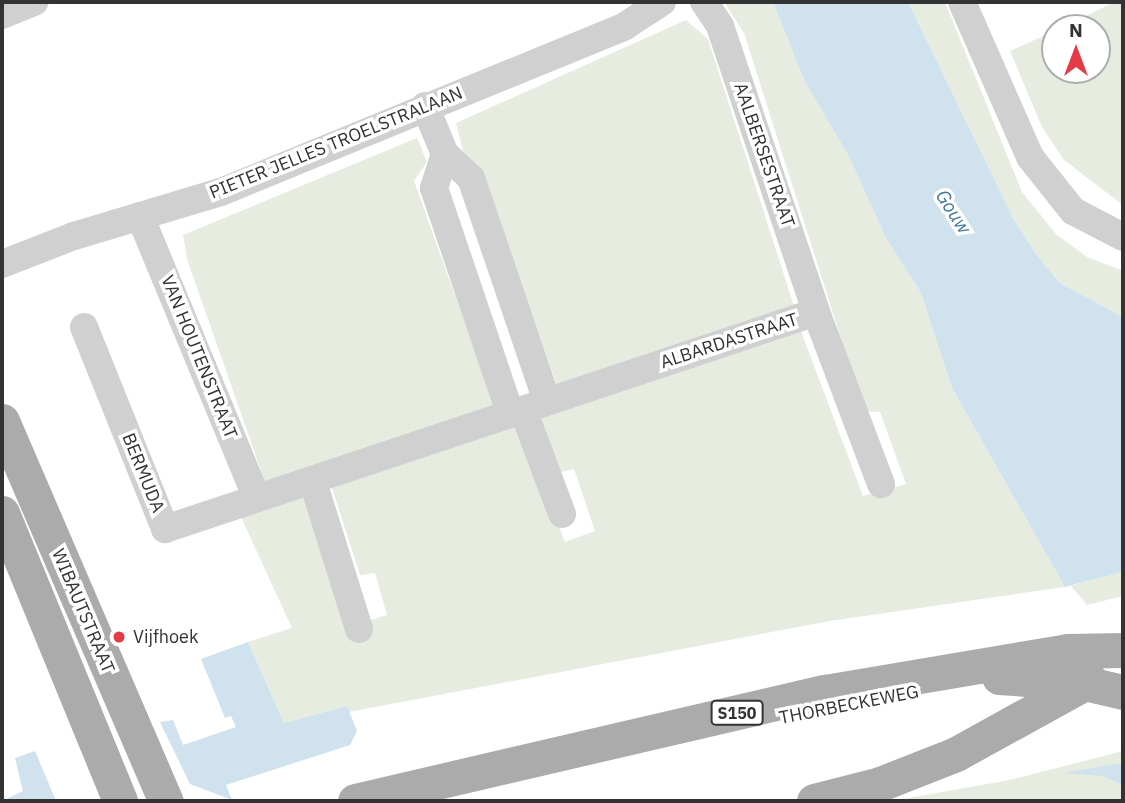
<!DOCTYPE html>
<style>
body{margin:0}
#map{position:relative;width:1125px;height:803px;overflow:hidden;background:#fff;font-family:"IBM Plex Sans",sans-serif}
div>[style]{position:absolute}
.green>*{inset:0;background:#e6ecdf}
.water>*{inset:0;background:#cfe2ee}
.minor>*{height:28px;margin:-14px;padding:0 14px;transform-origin:14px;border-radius:14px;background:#d0d0d0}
.major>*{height:35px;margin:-17.5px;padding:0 17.5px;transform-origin:17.5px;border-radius:17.5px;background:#ababab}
.dots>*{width:19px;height:19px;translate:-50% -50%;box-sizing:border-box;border:4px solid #fff;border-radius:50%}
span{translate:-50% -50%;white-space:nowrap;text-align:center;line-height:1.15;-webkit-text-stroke:7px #fff;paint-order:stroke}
.shield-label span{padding:2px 5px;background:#fff;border:2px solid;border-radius:5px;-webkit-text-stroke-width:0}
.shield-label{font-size:16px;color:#333;font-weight:700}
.street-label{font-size:18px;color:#333}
.poi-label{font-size:18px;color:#333}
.left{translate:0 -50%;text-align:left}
.water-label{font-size:19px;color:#3f7597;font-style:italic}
.frame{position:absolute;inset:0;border:4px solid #333;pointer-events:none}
.north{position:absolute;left:1041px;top:14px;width:70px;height:70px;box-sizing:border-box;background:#fff;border:2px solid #adadad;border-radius:50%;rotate:0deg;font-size:19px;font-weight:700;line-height:28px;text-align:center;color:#333}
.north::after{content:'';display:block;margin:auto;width:24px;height:32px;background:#e63946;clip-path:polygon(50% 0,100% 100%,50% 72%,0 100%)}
</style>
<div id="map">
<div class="green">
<div style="clip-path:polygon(724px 2px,773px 2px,804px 80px,848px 155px,886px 238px,921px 293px,952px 388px,1065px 587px,830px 621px,349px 712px,347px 706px,284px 723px,248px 642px,292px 628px,241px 517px,308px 492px,355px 625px,387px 615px,375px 573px,360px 575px,332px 488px,508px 424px,520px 424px,565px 542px,595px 531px,574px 469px,557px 473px,537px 417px,799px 326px,863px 496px,906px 484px,880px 412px,864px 411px,744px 33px)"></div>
<div style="clip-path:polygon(908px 2px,945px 2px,1022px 192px,1056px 234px,1087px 257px,1123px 271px,1123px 317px,1060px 283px,1036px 254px,1014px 220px)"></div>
<div style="clip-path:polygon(1114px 2px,1123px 2px,1123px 205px,1064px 160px,1042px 127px,1010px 51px,1055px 31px,1055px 70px,1097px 70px,1097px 28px,1062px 28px)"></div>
<div style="clip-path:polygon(686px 20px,708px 39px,794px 306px,558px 388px,482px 175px,463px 151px,456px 123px)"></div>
<div style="clip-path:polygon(417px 138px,427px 162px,414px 181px,494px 404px,485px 414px,267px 488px,187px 259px,183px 235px)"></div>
<div style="clip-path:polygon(1123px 571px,1123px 596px,1087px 605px,1071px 586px)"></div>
<div style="clip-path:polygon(1123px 751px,1123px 801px,891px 801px,1010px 780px)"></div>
</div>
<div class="water">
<div style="clip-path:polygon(773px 2px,908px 2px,1014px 220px,1036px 254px,1060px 283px,1123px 317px,1122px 572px,1065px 587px,952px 388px,921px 293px,886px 238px,848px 155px,804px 80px)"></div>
<div style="clip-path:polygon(248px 642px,284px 723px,347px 706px,357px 731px,350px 745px,226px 785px,232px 800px,190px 784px,160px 722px,173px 720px,183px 745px,236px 727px,231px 716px,225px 718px,201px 659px)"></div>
<div style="clip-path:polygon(35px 751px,56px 801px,2px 801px,23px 791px,15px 758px)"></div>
<div style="clip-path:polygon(1123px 763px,1123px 785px,1103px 776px,1062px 773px)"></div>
</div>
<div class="minor">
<div style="left:704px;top:2px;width:29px;rotate:56deg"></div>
<div style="left:720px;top:26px;width:302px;rotate:71.4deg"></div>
<div style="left:962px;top:2px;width:169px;rotate:66.3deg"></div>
<div style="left:1030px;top:157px;width:69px;rotate:51.5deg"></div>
<div style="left:1073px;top:211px;width:56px;rotate:27.5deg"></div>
<div style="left:2px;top:15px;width:35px;rotate:-22deg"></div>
<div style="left:425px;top:106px;width:52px;rotate:67.4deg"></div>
<div style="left:445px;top:154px;width:35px;rotate:43deg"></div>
<div style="left:471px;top:178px;width:236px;rotate:71.2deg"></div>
<div style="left:445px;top:154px;width:36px;rotate:108deg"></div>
<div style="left:434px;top:188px;width:237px;rotate:71.3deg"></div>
<div style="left:140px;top:216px;width:305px;rotate:67.5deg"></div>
<div style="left:2px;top:264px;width:77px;rotate:-21.3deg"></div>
<div style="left:74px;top:236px;width:153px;rotate:-16.7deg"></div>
<div style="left:221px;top:192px;width:437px;rotate:-22.3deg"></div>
<div style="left:625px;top:26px;width:44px;rotate:-33deg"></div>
<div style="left:84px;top:327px;width:218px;rotate:68.1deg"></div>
<div style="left:165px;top:529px;width:686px;rotate:-18.43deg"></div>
<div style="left:816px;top:312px;width:184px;rotate:69.3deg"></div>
<div style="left:523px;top:410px;width:111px;rotate:69.4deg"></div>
<div style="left:313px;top:482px;width:154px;rotate:72.6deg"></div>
</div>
<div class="major">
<div style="left:2px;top:421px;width:414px;rotate:66.7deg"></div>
<div style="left:2px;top:513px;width:311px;rotate:67.7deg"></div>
<div style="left:999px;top:677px;width:85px;rotate:4deg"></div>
<div style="left:1084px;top:683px;width:40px;rotate:13deg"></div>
<div style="left:355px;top:801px;width:482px;rotate:-13.1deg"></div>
<div style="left:825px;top:692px;width:245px;rotate:-9.6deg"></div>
<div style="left:1067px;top:651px;width:56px;rotate:-1deg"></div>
<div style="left:814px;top:801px;width:68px;rotate:-14.4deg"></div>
<div style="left:880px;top:784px;width:82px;rotate:-21.5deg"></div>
<div style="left:956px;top:754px;width:153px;rotate:-28.9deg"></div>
</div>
<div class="dots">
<div style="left:119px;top:637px;background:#e63946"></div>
</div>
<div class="shield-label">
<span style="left:737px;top:713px">S150</span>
</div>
<div class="street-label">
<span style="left:336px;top:143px;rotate:-22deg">PIETER JELLES TROELSTRALAAN</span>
<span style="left:764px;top:155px;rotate:71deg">AALBERSESTRAAT</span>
<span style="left:729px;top:341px;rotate:-18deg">ALBARDASTRAAT</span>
<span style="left:199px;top:357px;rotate:68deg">VAN HOUTENSTRAAT</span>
<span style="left:143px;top:473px;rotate:68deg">BERMUDA</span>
<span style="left:83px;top:611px;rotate:67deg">WIBAUTSTRAAT</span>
<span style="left:849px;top:705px;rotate:-11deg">THORBECKEWEG</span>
</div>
<div class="poi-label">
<span class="left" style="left:133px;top:637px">Vijfhoek</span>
</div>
<div class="water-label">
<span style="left:953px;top:212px;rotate:57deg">Gouw</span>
</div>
<div class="frame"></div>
<div class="north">N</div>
</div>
